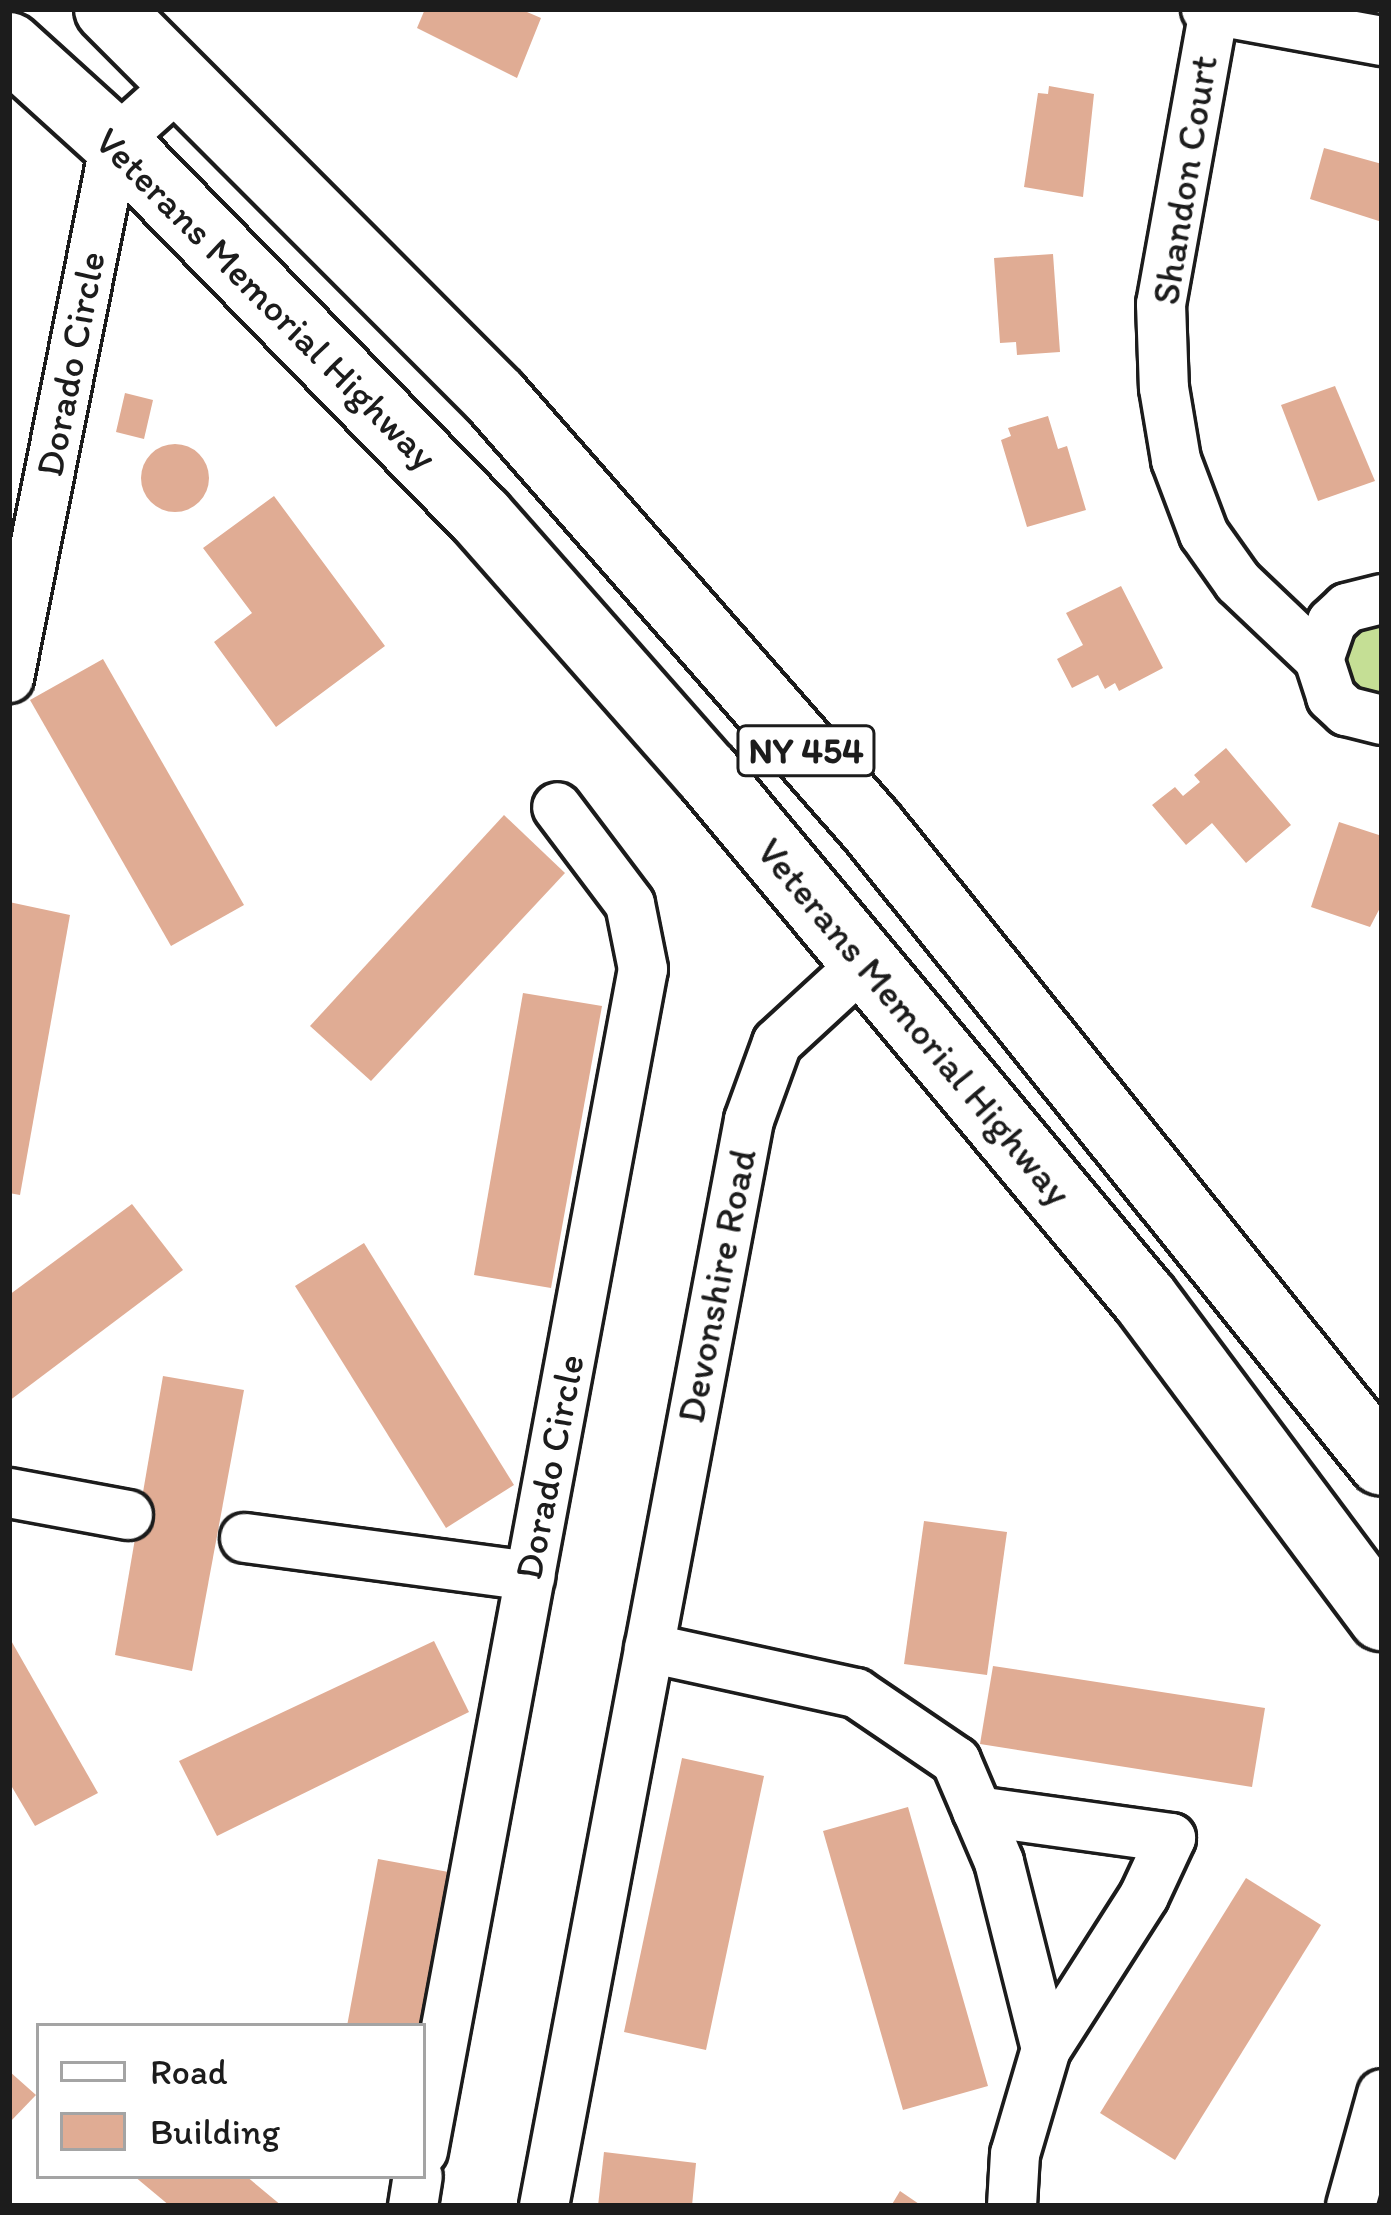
<!DOCTYPE html>
<style>
body{margin:0}
#map{position:relative;width:1391px;height:2215px;overflow:hidden;background:#fff;font-family:Itim,sans-serif}
div>[style]{position:absolute}
.green>*{inset:0;background:#c5df95}
.building>*{inset:0;background:#e0ac94}
.round{border-radius:50%}
.roads{filter:drop-shadow(3px 0 #1c1c1c) drop-shadow(-3px 0 #1c1c1c) drop-shadow(0 3px #1c1c1c) drop-shadow(0 -3px #1c1c1c)}
.minor>*{height:48px;margin:-24px;padding:0 24px;transform-origin:24px;border-radius:24px;background:#fff}
.highway>*{height:66px;margin:-33px;padding:0 33px;transform-origin:33px;border-radius:33px;background:#fff}
span{translate:-50% -50%;white-space:nowrap;text-align:center;line-height:1.15;-webkit-text-stroke:9px #fff;paint-order:stroke}
.shield-label span{padding:3px 9px;background:#fff;border:3px solid;border-radius:9px;-webkit-text-stroke-width:0}
.shield-label{font-size:36px;color:#1c1c1c;font-weight:700}
.street-label{font-size:39px;color:#1c1c1c}
.frame{position:absolute;inset:0;border:12px solid #1c1c1c;pointer-events:none}
.legend{position:absolute;left:36px;top:2023px;width:390px;height:156px;box-sizing:border-box;background:#fff;border:3px solid #a4a4a4;margin:0;padding:15px 21px;list-style:none;font-size:36px;color:#1c1c1c}
.legend li{display:flex;align-items:center;gap:24px;height:60px}
.legend b{width:60px;border:3px solid #a4a4a4}
</style>
<div id="map">
<div class="green">
<div style="clip-path:polygon(1382px 615px,1382px 703px,1343px 683px,1340px 639px)"></div>
</div>
<div class="building">
<div style="clip-path:polygon(425px 9px,520px 9px,541px 18px,517px 78px,417px 28px)"></div>
<div style="clip-path:polygon(1049px 86px,1094px 94px,1083px 197px,1024px 187px,1038px 93px,1048px 94px)"></div>
<div style="clip-path:polygon(1324px 148px,1382px 164px,1382px 222px,1310px 199px)"></div>
<div style="clip-path:polygon(1053px 254px,1060px 352px,1017px 355px,1016px 342px,1000px 343px,994px 258px)"></div>
<div style="clip-path:polygon(1335px 386px,1375px 481px,1318px 501px,1281px 405px)"></div>
<div style="clip-path:polygon(125px 393px,153px 400px,144px 439px,116px 432px)"></div>
<div style="clip-path:polygon(1048px 416px,1058px 449px,1067px 446px,1086px 510px,1027px 527px,1001px 440px,1011px 436px,1008px 428px)"></div>
<div class="round" style="left:141px;top:444px;width:68px;height:68px"></div>
<div style="clip-path:polygon(274px 496px,385px 646px,276px 727px,214px 642px,252px 613px,203px 548px)"></div>
<div style="clip-path:polygon(1121px 586px,1163px 668px,1119px 691px,1115px 683px,1105px 689px,1098px 675px,1072px 688px,1057px 659px,1083px 645px,1066px 613px)"></div>
<div style="clip-path:polygon(103px 659px,244px 905px,171px 946px,30px 700px)"></div>
<div style="clip-path:polygon(1226px 748px,1291px 825px,1246px 863px,1212px 823px,1186px 845px,1152px 805px,1175px 787px,1183px 796px,1200px 782px,1194px 775px)"></div>
<div style="clip-path:polygon(504px 815px,565px 873px,371px 1081px,310px 1026px)"></div>
<div style="clip-path:polygon(1339px 822px,1382px 836px,1382px 904px,1370px 927px,1311px 907px)"></div>
<div style="clip-path:polygon(9px 902px,70px 915px,20px 1195px,9px 1193px)"></div>
<div style="clip-path:polygon(523px 993px,602px 1006px,551px 1288px,474px 1275px)"></div>
<div style="clip-path:polygon(132px 1204px,183px 1270px,9px 1401px,9px 1295px)"></div>
<div style="clip-path:polygon(364px 1243px,514px 1485px,446px 1528px,295px 1286px)"></div>
<div style="clip-path:polygon(163px 1376px,244px 1390px,192px 1671px,115px 1655px)"></div>
<div style="clip-path:polygon(924px 1521px,1007px 1532px,987px 1675px,904px 1664px)"></div>
<div style="clip-path:polygon(9px 1637px,98px 1793px,35px 1826px,9px 1782px)"></div>
<div style="clip-path:polygon(434px 1641px,469px 1712px,217px 1836px,179px 1761px)"></div>
<div style="clip-path:polygon(993px 1666px,1265px 1708px,1252px 1787px,980px 1744px)"></div>
<div style="clip-path:polygon(682px 1758px,764px 1776px,706px 2050px,624px 2032px)"></div>
<div style="clip-path:polygon(908px 1807px,988px 2086px,903px 2110px,823px 1831px)"></div>
<div style="clip-path:polygon(378px 1859px,454px 1873px,425px 2026px,347px 2026px)"></div>
<div style="clip-path:polygon(1246px 1878px,1321px 1925px,1175px 2160px,1100px 2113px)"></div>
<div style="clip-path:polygon(9px 2071px,36px 2095px,9px 2123px)"></div>
<div style="clip-path:polygon(604px 2152px,696px 2163px,692px 2206px,598px 2206px)"></div>
<div style="clip-path:polygon(134px 2176px,246px 2176px,282px 2206px,170px 2206px)"></div>
<div style="clip-path:polygon(900px 2191px,922px 2206px,891px 2206px)"></div>
</div>
<div class="roads">
<div class="minor">
<div style="left:1206px;top:9px;width:179px;rotate:10.3deg"></div>
<div style="left:1214px;top:10px;width:299px;rotate:100.2deg"></div>
<div style="left:1161px;top:304px;width:84px;rotate:88deg"></div>
<div style="left:1164px;top:388px;width:73px;rotate:80.5deg"></div>
<div style="left:1176px;top:460px;width:79px;rotate:69.3deg"></div>
<div style="left:1204px;top:534px;width:59px;rotate:54.7deg"></div>
<div style="left:1238px;top:582px;width:112px;rotate:43.5deg"></div>
<div style="left:1382px;top:599px;width:36px;rotate:166deg"></div>
<div style="left:1347px;top:608px;width:21px;rotate:137deg"></div>
<div style="left:1332px;top:622px;width:39px;rotate:109deg"></div>
<div style="left:1319px;top:659px;width:40px;rotate:72deg"></div>
<div style="left:1331px;top:697px;width:21px;rotate:43deg"></div>
<div style="left:1346px;top:711px;width:37px;rotate:14deg"></div>
<div style="left:9px;top:678px;width:546px;rotate:-78.81deg"></div>
<div style="left:115px;top:142px;width:94px;rotate:-42deg"></div>
<div style="left:9px;top:1493px;width:121px;rotate:10.5deg"></div>
<div style="left:245px;top:1538px;width:288px;rotate:7.6deg"></div>
<div style="left:649px;top:1648px;width:212px;rotate:12.3deg"></div>
<div style="left:856px;top:1693px;width:121px;rotate:34.2deg"></div>
<div style="left:956px;top:1761px;width:110px;rotate:66.9deg"></div>
<div style="left:999px;top:1862px;width:193px;rotate:75.9deg"></div>
<div style="left:1046px;top:2049px;width:109px;rotate:106.4deg"></div>
<div style="left:1015px;top:2154px;width:52px;rotate:93.3deg"></div>
<div style="left:977px;top:1811px;width:196px;rotate:7.9deg"></div>
<div style="left:1171px;top:1838px;width:64px;rotate:115deg"></div>
<div style="left:1144px;top:1896px;width:182px;rotate:122.6deg"></div>
<div style="left:423px;top:2151px;width:1202px;rotate:-79.46deg"></div>
<div style="left:643px;top:969px;width:66px;rotate:-101.3deg"></div>
<div style="left:630px;top:904px;width:121px;rotate:-127deg"></div>
<div style="left:413px;top:2206px;width:30px;rotate:-81deg"></div>
<div style="left:544px;top:2206px;width:1105px;rotate:-79.31deg"></div>
<div style="left:749px;top:1120px;width:82px;rotate:-70deg"></div>
<div style="left:777px;top:1043px;width:118px;rotate:-42.6deg"></div>
<div style="left:1351px;top:2206px;width:116px;rotate:-74.5deg"></div>
</div>
<div class="highway">
<div style="left:108px;top:9px;width:549px;rotate:45.07deg"></div>
<div style="left:496px;top:398px;width:570px;rotate:48.77deg"></div>
<div style="left:872px;top:827px;width:814px;rotate:51.23deg"></div>
<div style="left:9px;top:46px;width:143px;rotate:42.2deg"></div>
<div style="left:115px;top:142px;width:524px;rotate:45.7deg"></div>
<div style="left:481px;top:517px;width:341px;rotate:48.6deg"></div>
<div style="left:707px;top:773px;width:684px;rotate:50.22deg"></div>
<div style="left:1145px;top:1299px;width:397px;rotate:53.3deg"></div>
</div>
</div>
<div class="shield-label">
<span style="left:806px;top:751px">NY 454</span>
</div>
<div class="street-label">
<span style="left:1185px;top:180px;rotate:-81deg">Shandon Court</span>
<span style="left:266px;top:299px;rotate:45deg">Veterans Memorial Highway</span>
<span style="left:71px;top:364px;rotate:-79deg">Dorado Circle</span>
<span style="left:914px;top:1022px;rotate:50deg">Veterans Memorial Highway</span>
<span style="left:717px;top:1286px;rotate:-79deg">Devonshire Road</span>
<span style="left:550px;top:1467px;rotate:-79deg">Dorado Circle</span>
</div>
<div class="frame"></div>
<ul class="legend">
<li><b style="height:15px;background:#fff"></b>Road</li>
<li><b style="height:33px;background:#e0ac94"></b>Building</li>
</ul>
</div>
